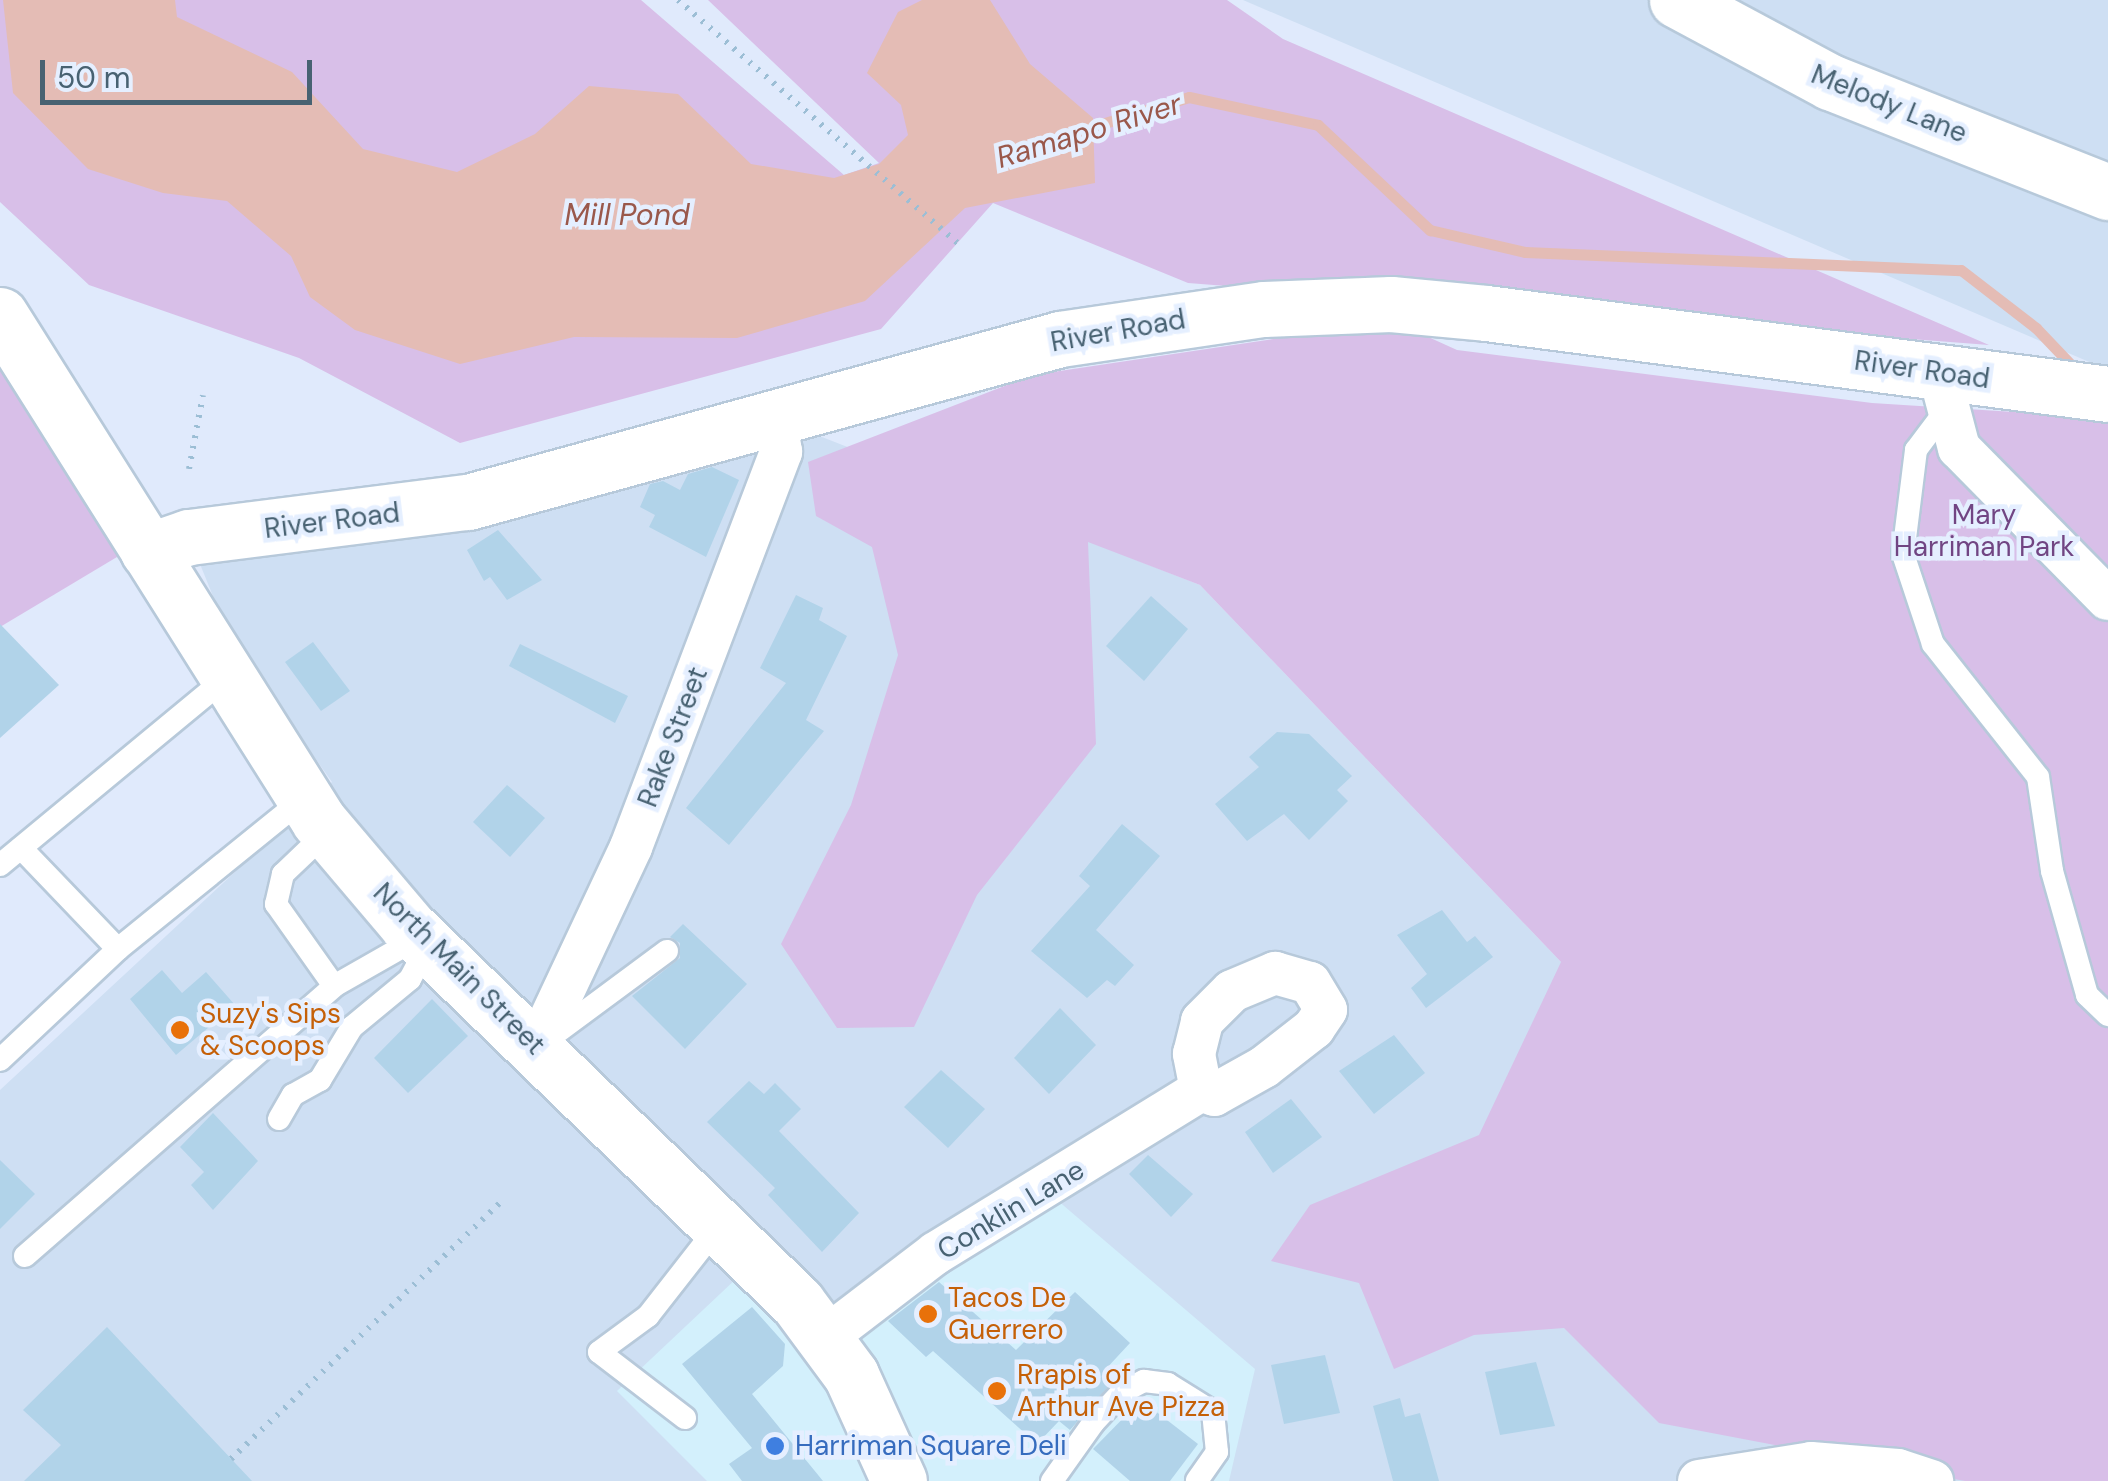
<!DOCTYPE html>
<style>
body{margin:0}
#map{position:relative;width:2108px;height:1481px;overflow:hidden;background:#e0eafc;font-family:"DM Sans",sans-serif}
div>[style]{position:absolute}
.residential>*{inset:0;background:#cedff3}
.commercial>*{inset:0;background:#d3f0fc}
.green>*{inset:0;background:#d8bfe8}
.water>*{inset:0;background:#e4bcb5}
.stream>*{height:11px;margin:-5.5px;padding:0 5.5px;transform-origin:5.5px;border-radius:5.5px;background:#e4bcb5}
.building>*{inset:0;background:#b1d3e9}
.path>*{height:6px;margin-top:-3px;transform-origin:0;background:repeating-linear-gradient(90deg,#9cbed5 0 2.5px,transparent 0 10.5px)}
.roads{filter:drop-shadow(2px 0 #b7c9da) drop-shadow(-2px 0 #b7c9da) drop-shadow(0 2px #b7c9da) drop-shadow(0 -2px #b7c9da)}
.lane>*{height:22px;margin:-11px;padding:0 11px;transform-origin:11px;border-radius:11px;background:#fff}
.street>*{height:42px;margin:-21px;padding:0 21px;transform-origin:21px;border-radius:21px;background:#fff}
.secondary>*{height:55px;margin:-27.5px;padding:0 27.5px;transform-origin:27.5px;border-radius:27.5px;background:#fff}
.dots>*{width:28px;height:28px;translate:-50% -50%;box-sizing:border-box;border:5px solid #e5efff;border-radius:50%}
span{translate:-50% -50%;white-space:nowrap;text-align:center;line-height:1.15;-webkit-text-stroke:9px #e5efff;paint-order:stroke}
.street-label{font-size:28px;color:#486272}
.park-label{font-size:28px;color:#714583}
.food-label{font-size:28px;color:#c56008}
.left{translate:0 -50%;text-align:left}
.shop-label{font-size:28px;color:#366cbe}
.water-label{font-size:30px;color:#9a584b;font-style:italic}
.scale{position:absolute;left:40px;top:60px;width:272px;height:45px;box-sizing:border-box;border:5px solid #486272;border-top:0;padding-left:12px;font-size:30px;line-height:35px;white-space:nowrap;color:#486272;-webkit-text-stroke:8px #e5efff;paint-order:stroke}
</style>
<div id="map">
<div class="residential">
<div style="clip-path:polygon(1243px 0,2108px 0,2108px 370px)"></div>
<div style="clip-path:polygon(776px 419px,1200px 585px,2058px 1481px,0 1481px,0 1090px,332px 782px,230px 638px,189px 537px)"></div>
</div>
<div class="commercial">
<div style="clip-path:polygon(1043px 1188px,1255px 1369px,1229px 1481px,707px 1481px,617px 1391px,755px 1261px,826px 1337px)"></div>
</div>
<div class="green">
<div style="clip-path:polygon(0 0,641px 0,844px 175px,879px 163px,708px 0,1227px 0,1283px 39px,1989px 345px,1188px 283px,993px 203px,881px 329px,460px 443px,299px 358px,89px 285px,0 202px)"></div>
<div style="clip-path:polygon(1393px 321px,1457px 350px,1872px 403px,2108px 418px,2108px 1481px,1965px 1481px,1659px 1423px,1564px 1328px,1474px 1335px,1394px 1369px,1359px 1283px,1271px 1261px,1310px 1205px,1479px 1135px,1561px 962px,1200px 585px,1088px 542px,1096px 744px,977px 895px,914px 1027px,837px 1028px,781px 944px,851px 805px,898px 655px,872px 547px,816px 516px,808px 462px,1033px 375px)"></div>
<div style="clip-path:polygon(0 365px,122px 554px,0 627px)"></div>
</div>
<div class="water">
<div style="clip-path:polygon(3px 0,175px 0,177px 17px,292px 72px,363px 149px,457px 172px,535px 134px,589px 86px,678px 94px,751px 164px,834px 178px,879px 164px,908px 135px,901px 105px,867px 73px,898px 12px,922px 0,990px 0,1030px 64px,1093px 118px,1095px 183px,965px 208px,865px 301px,737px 338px,574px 337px,460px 364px,355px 330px,310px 297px,291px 256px,227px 201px,163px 193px,88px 169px,13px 93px)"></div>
</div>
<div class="stream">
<div style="left:1079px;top:131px;width:115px;rotate:-17.2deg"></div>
<div style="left:1189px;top:97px;width:132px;rotate:12.2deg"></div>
<div style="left:1318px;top:125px;width:154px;rotate:43.2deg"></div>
<div style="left:1430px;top:230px;width:98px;rotate:13deg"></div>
<div style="left:1525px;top:252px;width:436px;rotate:2.4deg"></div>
<div style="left:1961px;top:270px;width:95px;rotate:37.7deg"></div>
<div style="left:2036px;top:328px;width:58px;rotate:46.4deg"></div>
</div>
<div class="building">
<div style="clip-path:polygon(712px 467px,739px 480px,706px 557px,649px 527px,655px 515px,640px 507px,650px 484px,663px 481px,680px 490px,688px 474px)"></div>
<div style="clip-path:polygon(498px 530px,542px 580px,507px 600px,490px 577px,484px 581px,467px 550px)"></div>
<div style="clip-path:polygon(796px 595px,823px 608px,819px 620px,847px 636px,806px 720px,824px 731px,729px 845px,686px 808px,786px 683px,760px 668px)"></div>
<div style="clip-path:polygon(1151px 596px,1188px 629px,1144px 681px,1106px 646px)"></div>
<div style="clip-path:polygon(0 624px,59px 685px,0 738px)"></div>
<div style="clip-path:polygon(313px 642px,350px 691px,321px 711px,285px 662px)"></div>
<div style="clip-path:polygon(520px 644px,628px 696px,615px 723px,509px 666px)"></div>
<div style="clip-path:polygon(1277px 732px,1309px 734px,1352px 776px,1337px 790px,1348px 801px,1309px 840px,1284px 814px,1247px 841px,1215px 804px,1259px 767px,1249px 757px)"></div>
<div style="clip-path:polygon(507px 785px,545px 818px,510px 857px,473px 822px)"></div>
<div style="clip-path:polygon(1122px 824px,1160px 856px,1096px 930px,1134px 965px,1115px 986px,1107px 980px,1087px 998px,1031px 951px,1090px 886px,1079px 876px)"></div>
<div style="clip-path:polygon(1442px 910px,1467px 942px,1475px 936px,1493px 957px,1426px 1008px,1411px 988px,1427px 974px,1397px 935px)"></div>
<div style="clip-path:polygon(683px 924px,747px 984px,685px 1049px,632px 996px,680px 958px,680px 943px,670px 937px)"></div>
<div style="clip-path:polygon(162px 970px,182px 993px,206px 972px,235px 1005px,176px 1055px,130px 999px)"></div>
<div style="clip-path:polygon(432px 999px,468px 1036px,408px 1093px,374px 1058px)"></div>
<div style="clip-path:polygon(1060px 1008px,1096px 1045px,1049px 1094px,1014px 1058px)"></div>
<div style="clip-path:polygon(1394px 1035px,1425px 1073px,1374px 1114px,1339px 1071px)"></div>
<div style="clip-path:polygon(941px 1070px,985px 1109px,948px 1148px,904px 1107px)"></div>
<div style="clip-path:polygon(749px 1081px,764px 1094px,775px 1083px,801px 1109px,779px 1131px,859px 1213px,822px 1252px,768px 1195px,775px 1188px,707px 1122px)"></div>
<div style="clip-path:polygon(1291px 1099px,1322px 1137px,1273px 1173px,1245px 1132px)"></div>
<div style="clip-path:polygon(213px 1113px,258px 1161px,213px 1210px,191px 1185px,204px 1172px,180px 1147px)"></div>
<div style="clip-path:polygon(1148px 1155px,1193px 1194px,1171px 1217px,1129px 1174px)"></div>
<div style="clip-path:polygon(0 1160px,35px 1194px,0 1229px)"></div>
<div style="clip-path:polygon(939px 1282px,1016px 1350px,1075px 1292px,1130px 1343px,1104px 1371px,1115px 1379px,1070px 1430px,1059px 1421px,1037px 1444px,933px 1351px,926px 1357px,888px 1321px)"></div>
<div style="clip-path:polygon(752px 1307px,785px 1344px,783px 1366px,752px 1394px,823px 1481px,742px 1481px,729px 1464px,752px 1448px,682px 1364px)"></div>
<div style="clip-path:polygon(107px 1327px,252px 1481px,24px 1481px,61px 1445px,23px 1410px)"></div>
<div style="clip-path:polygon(1325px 1355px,1340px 1413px,1284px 1424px,1271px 1365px)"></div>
<div style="clip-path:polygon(1536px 1362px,1555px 1426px,1500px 1435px,1485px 1372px)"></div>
<div style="clip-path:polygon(1400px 1398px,1405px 1417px,1420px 1413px,1439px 1481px,1393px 1481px,1373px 1406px)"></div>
<div style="clip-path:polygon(1141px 1400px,1198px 1444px,1170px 1481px,1130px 1481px,1093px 1449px)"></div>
</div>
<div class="path">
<div style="left:678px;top:0;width:372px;rotate:41deg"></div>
<div style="left:189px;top:469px;width:75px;rotate:-79.3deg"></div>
<div style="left:231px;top:1459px;width:371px;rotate:-43.6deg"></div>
</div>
<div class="roads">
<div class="lane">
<div style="left:1946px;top:410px;width:50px;rotate:126.9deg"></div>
<div style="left:1916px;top:450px;width:105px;rotate:97.1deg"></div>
<div style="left:1903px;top:554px;width:95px;rotate:71.6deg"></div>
<div style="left:1933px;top:644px;width:169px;rotate:51.7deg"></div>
<div style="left:2038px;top:777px;width:95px;rotate:81.5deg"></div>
<div style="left:2052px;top:871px;width:129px;rotate:74.2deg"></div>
<div style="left:2087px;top:995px;width:29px;rotate:44deg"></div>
<div style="left:327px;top:832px;width:61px;rotate:136.3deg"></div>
<div style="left:283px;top:874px;width:31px;rotate:103deg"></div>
<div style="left:276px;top:904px;width:100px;rotate:54.7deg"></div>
<div style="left:334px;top:986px;width:99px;rotate:-29.7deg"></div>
<div style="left:21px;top:848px;width:140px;rotate:46.2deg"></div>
<div style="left:0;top:865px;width:292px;rotate:-39.6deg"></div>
<div style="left:548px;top:1039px;width:148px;rotate:-36.5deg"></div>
<div style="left:0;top:1060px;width:162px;rotate:-43.2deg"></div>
<div style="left:118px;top:949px;width:238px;rotate:-39deg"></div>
<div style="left:279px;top:1119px;width:28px;rotate:-60deg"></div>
<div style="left:293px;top:1095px;width:31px;rotate:-29deg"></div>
<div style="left:320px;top:1080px;width:62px;rotate:-58.9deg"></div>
<div style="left:352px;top:1027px;width:75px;rotate:-39.6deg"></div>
<div style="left:410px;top:979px;width:38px;rotate:-62deg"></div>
<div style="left:25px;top:1256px;width:410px;rotate:-41.1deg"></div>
<div style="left:685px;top:1418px;width:108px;rotate:-142.5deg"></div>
<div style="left:599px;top:1352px;width:61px;rotate:-36.3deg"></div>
<div style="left:648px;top:1316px;width:115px;rotate:-52deg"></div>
<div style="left:1052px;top:1481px;width:71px;rotate:-54.7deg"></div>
<div style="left:1093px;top:1423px;width:41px;rotate:-47deg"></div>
<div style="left:1121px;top:1393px;width:26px;rotate:-28deg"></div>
<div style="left:1144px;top:1381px;width:24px;rotate:7deg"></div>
<div style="left:1168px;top:1384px;width:53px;rotate:31.9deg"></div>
<div style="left:1213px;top:1412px;width:40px;rotate:84.3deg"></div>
<div style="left:1217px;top:1452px;width:35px;rotate:125deg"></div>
</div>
<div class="street">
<div style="left:1939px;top:372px;width:79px;rotate:75.3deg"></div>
<div style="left:1959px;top:448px;width:212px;rotate:45.4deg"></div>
<div style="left:1275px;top:973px;width:36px;rotate:16deg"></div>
<div style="left:1310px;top:983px;width:31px;rotate:59deg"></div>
<div style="left:1326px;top:1010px;width:22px;rotate:124deg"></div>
<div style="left:1314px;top:1028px;width:63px;rotate:142deg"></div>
<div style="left:1264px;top:1067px;width:57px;rotate:150.8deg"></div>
<div style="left:1214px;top:1095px;width:14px;rotate:-159deg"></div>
<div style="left:1201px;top:1090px;width:37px;rotate:-101deg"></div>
<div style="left:1194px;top:1054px;width:34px;rotate:-76deg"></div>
<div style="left:1202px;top:1021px;width:42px;rotate:-45deg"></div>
<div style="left:1232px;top:991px;width:47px;rotate:-22.7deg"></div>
<div style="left:537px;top:1047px;width:221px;rotate:-64.8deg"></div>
<div style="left:631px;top:847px;width:423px;rotate:-69.2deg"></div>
<div style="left:781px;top:452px;width:33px;rotate:-99deg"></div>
<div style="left:826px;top:1337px;width:138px;rotate:-37.4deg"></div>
<div style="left:936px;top:1253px;width:311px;rotate:-31.6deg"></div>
<div style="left:1699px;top:1481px;width:113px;rotate:-9.1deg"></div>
<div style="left:1811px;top:1463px;width:87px;rotate:4.6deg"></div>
<div style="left:1898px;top:1470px;width:36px;rotate:18deg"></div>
</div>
<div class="secondary">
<div style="left:1677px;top:0;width:174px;rotate:28.2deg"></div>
<div style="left:1830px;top:82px;width:299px;rotate:21.6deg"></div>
<div style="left:0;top:315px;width:598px;rotate:57.77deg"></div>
<div style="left:319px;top:821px;width:138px;rotate:49.7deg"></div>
<div style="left:408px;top:926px;width:541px;rotate:44.03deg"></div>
<div style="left:797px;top:1302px;width:91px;rotate:53.5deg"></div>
<div style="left:851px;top:1375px;width:116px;rotate:65.6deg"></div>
<div style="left:148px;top:551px;width:43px;rotate:-18.9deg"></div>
<div style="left:189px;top:537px;width:281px;rotate:-7.2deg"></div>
<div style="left:468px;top:502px;width:614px;rotate:-15.39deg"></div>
<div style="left:1060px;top:339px;width:206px;rotate:-8.4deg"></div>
<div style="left:1264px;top:309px;width:127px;rotate:-2.3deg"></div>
<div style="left:1391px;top:304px;width:95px;rotate:5.4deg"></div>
<div style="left:1486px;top:313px;width:627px;rotate:7.42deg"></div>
</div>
</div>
<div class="dots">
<div style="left:180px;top:1030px;background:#e8710a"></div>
<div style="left:928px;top:1314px;background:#e8710a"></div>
<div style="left:997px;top:1391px;background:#e8710a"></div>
<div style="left:775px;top:1446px;background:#3f7fe0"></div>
</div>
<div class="street-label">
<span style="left:1889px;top:104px;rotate:22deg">Melody Lane</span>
<span style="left:1118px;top:331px;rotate:-10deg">River Road</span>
<span style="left:1922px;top:370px;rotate:8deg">River Road</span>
<span style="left:332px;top:521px;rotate:-7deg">River Road</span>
<span style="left:673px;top:737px;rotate:-69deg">Rake Street</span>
<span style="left:459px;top:969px;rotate:45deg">North Main Street</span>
<span style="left:1011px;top:1210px;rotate:-31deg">Conklin Lane</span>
</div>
<div class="park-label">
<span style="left:1984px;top:531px">Mary<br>Harriman Park</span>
</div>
<div class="food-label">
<span class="left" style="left:200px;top:1030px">Suzy's Sips<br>&amp; Scoops</span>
<span class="left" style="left:948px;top:1314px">Tacos De<br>Guerrero</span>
<span class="left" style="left:1017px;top:1391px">Rrapis of<br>Arthur Ave Pizza</span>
</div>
<div class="shop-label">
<span class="left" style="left:795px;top:1446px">Harriman Square Deli</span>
</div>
<div class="water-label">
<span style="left:1089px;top:131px;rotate:-17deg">Ramapo River</span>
<span style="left:627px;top:215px">Mill Pond</span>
</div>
<div class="scale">50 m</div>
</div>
